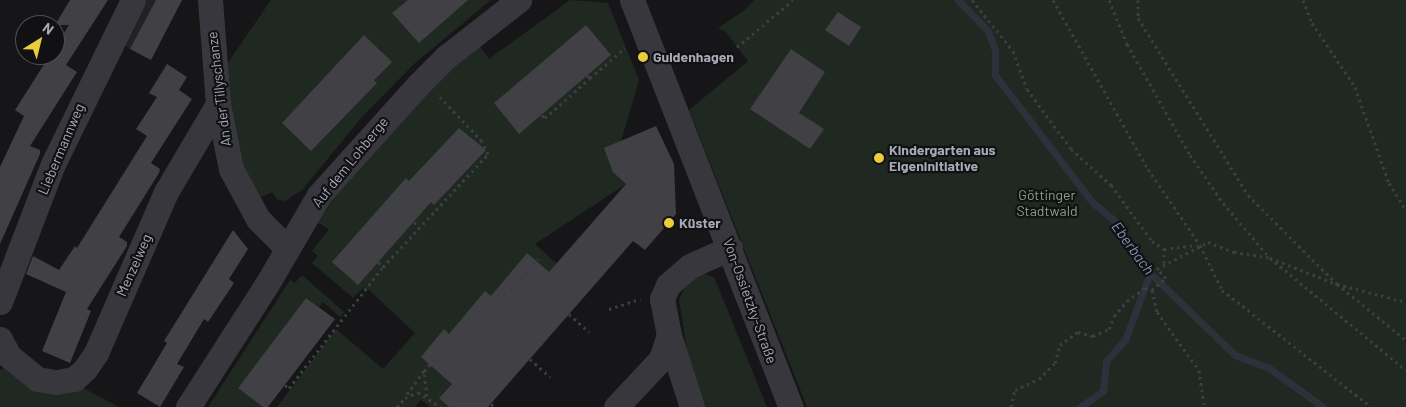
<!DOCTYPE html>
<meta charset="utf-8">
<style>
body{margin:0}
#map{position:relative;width:1406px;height:407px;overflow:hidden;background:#161618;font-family:Barlow,sans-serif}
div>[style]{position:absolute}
.built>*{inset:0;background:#222225}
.green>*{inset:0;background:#202822}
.stream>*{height:7px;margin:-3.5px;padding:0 3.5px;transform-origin:3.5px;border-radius:3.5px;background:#2c323b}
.building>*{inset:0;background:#404045}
.path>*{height:3px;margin-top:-1.5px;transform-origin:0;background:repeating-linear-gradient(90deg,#3d3e44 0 2.5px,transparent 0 6.5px)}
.minor>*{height:25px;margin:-12.5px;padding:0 12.5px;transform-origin:12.5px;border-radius:12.5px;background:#37373d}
.dots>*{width:14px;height:14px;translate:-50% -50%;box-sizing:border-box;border:2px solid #111113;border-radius:50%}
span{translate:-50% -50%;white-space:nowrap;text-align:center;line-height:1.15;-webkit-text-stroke:4.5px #111113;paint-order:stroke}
.poi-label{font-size:14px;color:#a8abb7;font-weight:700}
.left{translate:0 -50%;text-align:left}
.street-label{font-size:14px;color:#a8abb7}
.park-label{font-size:14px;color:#80a288}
.water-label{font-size:15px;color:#8193b1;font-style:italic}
.north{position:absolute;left:15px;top:15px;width:50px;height:50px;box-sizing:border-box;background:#111113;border:1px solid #4d4f55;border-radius:50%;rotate:36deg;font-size:14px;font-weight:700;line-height:20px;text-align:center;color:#a8abb7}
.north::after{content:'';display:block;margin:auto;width:18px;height:22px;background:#ebcc3b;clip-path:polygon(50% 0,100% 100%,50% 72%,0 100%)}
</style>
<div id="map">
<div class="built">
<div style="clip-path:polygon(141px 0,182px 0,151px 60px,119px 43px)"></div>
</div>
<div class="green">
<div style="clip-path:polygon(271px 0,491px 0,414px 64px,362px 117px,302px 190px,285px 201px,277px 199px,272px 192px,259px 198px,245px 174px,231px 121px,227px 64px)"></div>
<div style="clip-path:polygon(570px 0,608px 3px,639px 80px,621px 141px,626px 184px,535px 244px,557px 264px,440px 398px,449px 407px,430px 407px,421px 400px,415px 407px,277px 407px,336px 329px,383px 369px,415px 333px,369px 290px,363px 288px,353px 298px,312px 263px,318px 256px,312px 251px,329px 229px,315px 221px,328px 201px,385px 133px,477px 43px,489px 59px)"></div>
<div style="clip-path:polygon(754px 0,1406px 0,1406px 407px,807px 407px,689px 110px,748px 61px,725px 31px,718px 28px,745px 10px)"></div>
<div style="clip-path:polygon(705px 274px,714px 277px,767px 407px,681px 407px,690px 368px,679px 300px,687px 283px,695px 276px)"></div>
<div style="clip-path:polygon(302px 275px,344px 312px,340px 317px,323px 302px,319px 307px,306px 298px,238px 388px,263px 407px,208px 407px,290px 280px,295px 283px)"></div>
<div style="clip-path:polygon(6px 367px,78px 385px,119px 407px,0 407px,0 370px)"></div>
</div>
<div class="stream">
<div style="left:958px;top:0;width:43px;rotate:45.9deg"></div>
<div style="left:988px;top:31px;width:20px;rotate:70deg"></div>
<div style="left:995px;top:50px;width:25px;rotate:90deg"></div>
<div style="left:995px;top:75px;width:161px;rotate:52.6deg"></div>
<div style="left:1093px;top:203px;width:26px;rotate:39deg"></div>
<div style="left:1113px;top:219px;width:65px;rotate:55.6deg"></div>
<div style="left:1150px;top:273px;width:118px;rotate:44deg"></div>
<div style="left:1235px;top:355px;width:36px;rotate:21deg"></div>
<div style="left:1269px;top:368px;width:67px;rotate:35.8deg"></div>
<div style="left:1080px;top:407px;width:28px;rotate:-35deg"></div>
<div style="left:1103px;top:391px;width:30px;rotate:-84deg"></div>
<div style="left:1106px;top:361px;width:28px;rotate:-48deg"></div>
<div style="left:1125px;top:340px;width:72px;rotate:-69.5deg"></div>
</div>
<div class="building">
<div style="clip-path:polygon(70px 0,108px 0,66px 65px,77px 72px,30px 146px,40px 150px,40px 154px,0 244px,0 167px,24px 116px,15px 110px,50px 55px,55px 55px,55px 47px,69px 25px,55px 25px)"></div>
<div style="clip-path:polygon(156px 0,182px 0,151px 60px,130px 49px)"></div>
<div style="clip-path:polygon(408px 0,468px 0,419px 43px,392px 13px)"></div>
<div style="clip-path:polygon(838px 12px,861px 27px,849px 46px,825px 30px)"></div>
<div style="clip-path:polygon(586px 25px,611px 55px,519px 134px,494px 103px)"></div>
<div style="clip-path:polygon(364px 35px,392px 62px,374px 80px,377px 83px,311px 151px,282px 123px)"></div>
<div style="clip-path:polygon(791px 49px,825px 72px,799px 113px,824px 129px,810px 149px,750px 109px)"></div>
<div style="clip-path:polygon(167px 64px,187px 77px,179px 90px,192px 99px,151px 163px,160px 169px,159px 173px,119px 237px,127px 242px,127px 246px,87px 309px,91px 311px,70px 363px,42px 351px,66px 292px,26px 274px,33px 256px,59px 270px,75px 246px,77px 248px,147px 136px,136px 129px,157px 97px,149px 93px)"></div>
<div style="clip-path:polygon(656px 126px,674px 164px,676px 214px,645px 250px,633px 241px,488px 407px,449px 407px,439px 398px,452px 384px,421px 357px,444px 329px,449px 334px,485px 291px,491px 296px,527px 253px,549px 272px,626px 184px,613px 172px,604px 148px)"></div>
<div style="clip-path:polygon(459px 128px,486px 150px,434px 205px,431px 202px,358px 285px,332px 262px,406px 178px,409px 181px)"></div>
<div style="clip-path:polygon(233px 230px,248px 249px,229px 279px,234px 283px,208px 322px,204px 319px,177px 364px,184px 367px,160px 407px,137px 393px,167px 343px,164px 341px)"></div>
<div style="clip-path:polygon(306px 298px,335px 319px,268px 407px,263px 407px,238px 388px)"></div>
</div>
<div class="path">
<div style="left:972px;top:0;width:65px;rotate:51.2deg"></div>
<div style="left:1013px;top:51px;width:40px;rotate:69.8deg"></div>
<div style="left:1027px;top:89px;width:74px;rotate:53.7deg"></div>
<div style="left:1071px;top:149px;width:54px;rotate:42deg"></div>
<div style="left:1111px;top:185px;width:69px;rotate:53.8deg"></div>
<div style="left:1152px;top:241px;width:14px;rotate:34deg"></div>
<div style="left:1164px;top:249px;width:33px;rotate:-7deg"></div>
<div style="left:1053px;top:0;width:194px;rotate:60.7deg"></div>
<div style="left:1148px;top:169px;width:92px;rotate:55.6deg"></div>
<div style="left:1200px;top:245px;width:50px;rotate:63.9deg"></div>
<div style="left:1222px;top:290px;width:189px;rotate:38.1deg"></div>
<div style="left:1109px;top:0;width:48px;rotate:67.8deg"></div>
<div style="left:1127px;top:44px;width:128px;rotate:60.4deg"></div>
<div style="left:1190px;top:155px;width:58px;rotate:55.5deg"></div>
<div style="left:1223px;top:203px;width:72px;rotate:49.5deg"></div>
<div style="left:1270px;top:258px;width:176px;rotate:39.5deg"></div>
<div style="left:1138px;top:0;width:18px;rotate:90deg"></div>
<div style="left:1138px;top:18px;width:208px;rotate:58.1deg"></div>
<div style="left:1248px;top:195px;width:126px;rotate:45deg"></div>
<div style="left:1337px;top:284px;width:89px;rotate:39.1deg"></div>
<div style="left:1303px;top:0;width:25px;rotate:69deg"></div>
<div style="left:1312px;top:23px;width:77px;rotate:56.1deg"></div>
<div style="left:1355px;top:87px;width:102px;rotate:70.5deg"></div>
<div style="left:1389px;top:183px;width:32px;rotate:58deg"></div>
<div style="left:737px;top:47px;width:73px;rotate:-40deg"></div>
<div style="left:587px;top:75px;width:4px;rotate:45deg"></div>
<div style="left:590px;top:78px;width:46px;rotate:-40.6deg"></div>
<div style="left:542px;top:115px;width:4px;rotate:45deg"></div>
<div style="left:545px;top:118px;width:60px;rotate:-41.6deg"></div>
<div style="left:414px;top:222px;width:6px;rotate:39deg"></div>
<div style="left:378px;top:262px;width:7px;rotate:45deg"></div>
<div style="left:1164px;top:263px;width:14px;rotate:-90deg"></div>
<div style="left:526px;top:272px;width:18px;rotate:38deg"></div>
<div style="left:1152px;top:290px;width:23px;rotate:77deg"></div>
<div style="left:1157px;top:312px;width:72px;rotate:54.1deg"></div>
<div style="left:1199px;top:370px;width:37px;rotate:82deg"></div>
<div style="left:609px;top:309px;width:33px;rotate:-18deg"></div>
<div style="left:485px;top:311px;width:23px;rotate:43deg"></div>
<div style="left:569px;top:314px;width:27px;rotate:42deg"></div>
<div style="left:443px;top:350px;width:28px;rotate:42deg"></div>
<div style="left:530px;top:359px;width:27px;rotate:42deg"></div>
<div style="left:285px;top:385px;width:5px;rotate:37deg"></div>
<div style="left:289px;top:388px;width:153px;rotate:-52.2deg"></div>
<div style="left:383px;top:267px;width:154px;rotate:-47.1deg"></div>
<div style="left:488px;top:154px;width:14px;rotate:-115deg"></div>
<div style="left:482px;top:141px;width:62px;rotate:-133.7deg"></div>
<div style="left:407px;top:394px;width:29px;rotate:-54deg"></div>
<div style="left:427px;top:396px;width:25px;rotate:-97deg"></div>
<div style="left:424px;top:371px;width:52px;rotate:-47.4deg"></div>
<div style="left:459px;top:333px;width:12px;rotate:-24deg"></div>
<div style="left:470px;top:328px;width:43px;rotate:-48.8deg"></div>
<div style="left:498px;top:296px;width:16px;rotate:-27deg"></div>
<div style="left:512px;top:289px;width:40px;rotate:-49deg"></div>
<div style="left:491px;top:404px;width:6px;rotate:31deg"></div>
<div style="left:397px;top:407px;width:12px;rotate:-48deg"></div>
<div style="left:405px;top:398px;width:14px;rotate:-25deg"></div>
<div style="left:418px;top:392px;width:27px;rotate:34deg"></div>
<div style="left:1011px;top:407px;width:17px;rotate:-77deg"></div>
<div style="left:1015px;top:390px;width:26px;rotate:-25deg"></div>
<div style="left:1039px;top:379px;width:23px;rotate:-45deg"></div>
<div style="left:1055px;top:363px;width:19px;rotate:-74deg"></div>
<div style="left:1060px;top:345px;width:22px;rotate:-36deg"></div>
<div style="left:1078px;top:332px;width:16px;rotate:15deg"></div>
<div style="left:1093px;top:336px;width:17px;rotate:-24deg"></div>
<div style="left:1109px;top:329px;width:14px;rotate:-69deg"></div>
<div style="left:1114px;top:316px;width:20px;rotate:-49deg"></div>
<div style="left:1127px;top:301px;width:22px;rotate:-36deg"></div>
<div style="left:1145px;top:288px;width:7px;rotate:16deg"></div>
<div style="left:1152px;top:290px;width:18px;rotate:-41deg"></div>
<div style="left:1166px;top:278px;width:13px;rotate:-135deg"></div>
<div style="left:1157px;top:269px;width:58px;rotate:-27.9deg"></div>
<div style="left:1208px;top:242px;width:28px;rotate:21deg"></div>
<div style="left:1234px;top:252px;width:36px;rotate:9deg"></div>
<div style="left:1270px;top:258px;width:72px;rotate:21.2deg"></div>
<div style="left:1337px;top:284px;width:71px;rotate:14.6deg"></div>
</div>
<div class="minor">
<div style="left:210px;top:0;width:104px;rotate:85.6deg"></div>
<div style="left:218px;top:104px;width:66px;rotate:78.7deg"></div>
<div style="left:231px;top:169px;width:57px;rotate:61.6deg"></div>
<div style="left:258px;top:219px;width:42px;rotate:45deg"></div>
<div style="left:632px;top:0;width:437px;rotate:68.7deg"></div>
<div style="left:0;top:302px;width:148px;rotate:-69deg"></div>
<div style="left:53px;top:164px;width:182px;rotate:-64deg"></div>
<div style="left:669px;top:335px;width:76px;rotate:72.3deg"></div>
<div style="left:0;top:339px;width:19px;rotate:62deg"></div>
<div style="left:9px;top:356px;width:36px;rotate:39deg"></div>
<div style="left:37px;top:379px;width:19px;rotate:9deg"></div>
<div style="left:56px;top:382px;width:18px;rotate:-9deg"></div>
<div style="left:74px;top:379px;width:15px;rotate:-42deg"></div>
<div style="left:85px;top:369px;width:19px;rotate:-55deg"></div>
<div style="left:96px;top:353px;width:176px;rotate:-66.5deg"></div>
<div style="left:166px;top:192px;width:102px;rotate:-59.4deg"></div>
<div style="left:188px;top:407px;width:146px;rotate:-57.3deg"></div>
<div style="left:267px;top:284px;width:103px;rotate:-59.7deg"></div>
<div style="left:319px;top:195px;width:147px;rotate:-48deg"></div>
<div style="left:417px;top:86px;width:41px;rotate:-45deg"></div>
<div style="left:446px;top:57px;width:93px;rotate:-38deg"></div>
<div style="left:616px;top:407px;width:66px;rotate:-46.8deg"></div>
<div style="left:661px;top:359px;width:25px;rotate:-72deg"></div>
<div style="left:669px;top:335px;width:37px;rotate:-101deg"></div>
<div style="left:662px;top:299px;width:15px;rotate:-67deg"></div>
<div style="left:668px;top:285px;width:29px;rotate:-41deg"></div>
<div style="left:690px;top:266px;width:44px;rotate:-24.2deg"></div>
</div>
<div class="dots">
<div style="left:643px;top:57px;background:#ebcc3b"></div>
<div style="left:879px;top:158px;background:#ebcc3b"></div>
<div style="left:669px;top:223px;background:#ebcc3b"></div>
</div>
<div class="poi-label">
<span class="left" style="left:653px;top:57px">Guldenhagen</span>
<span class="left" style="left:889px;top:158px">Kindergarten aus<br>Eigeninitiative</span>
<span class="left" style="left:679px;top:223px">Küster</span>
</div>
<div class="street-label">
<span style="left:219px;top:89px;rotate:-97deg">An der Tillyschanze</span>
<span style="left:61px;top:149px;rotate:-67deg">Liebermannweg</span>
<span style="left:350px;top:162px;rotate:-51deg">Auf dem Lohberge</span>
<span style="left:134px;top:265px;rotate:-66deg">Menzelweg</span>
<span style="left:750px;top:301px;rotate:70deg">Von-Ossietzky-Straße</span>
</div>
<div class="park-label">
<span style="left:1047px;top:203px">Göttinger<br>Stadtwald</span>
</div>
<div class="water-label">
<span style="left:1133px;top:248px;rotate:54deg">Eberbach</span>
</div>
<div class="north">N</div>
</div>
